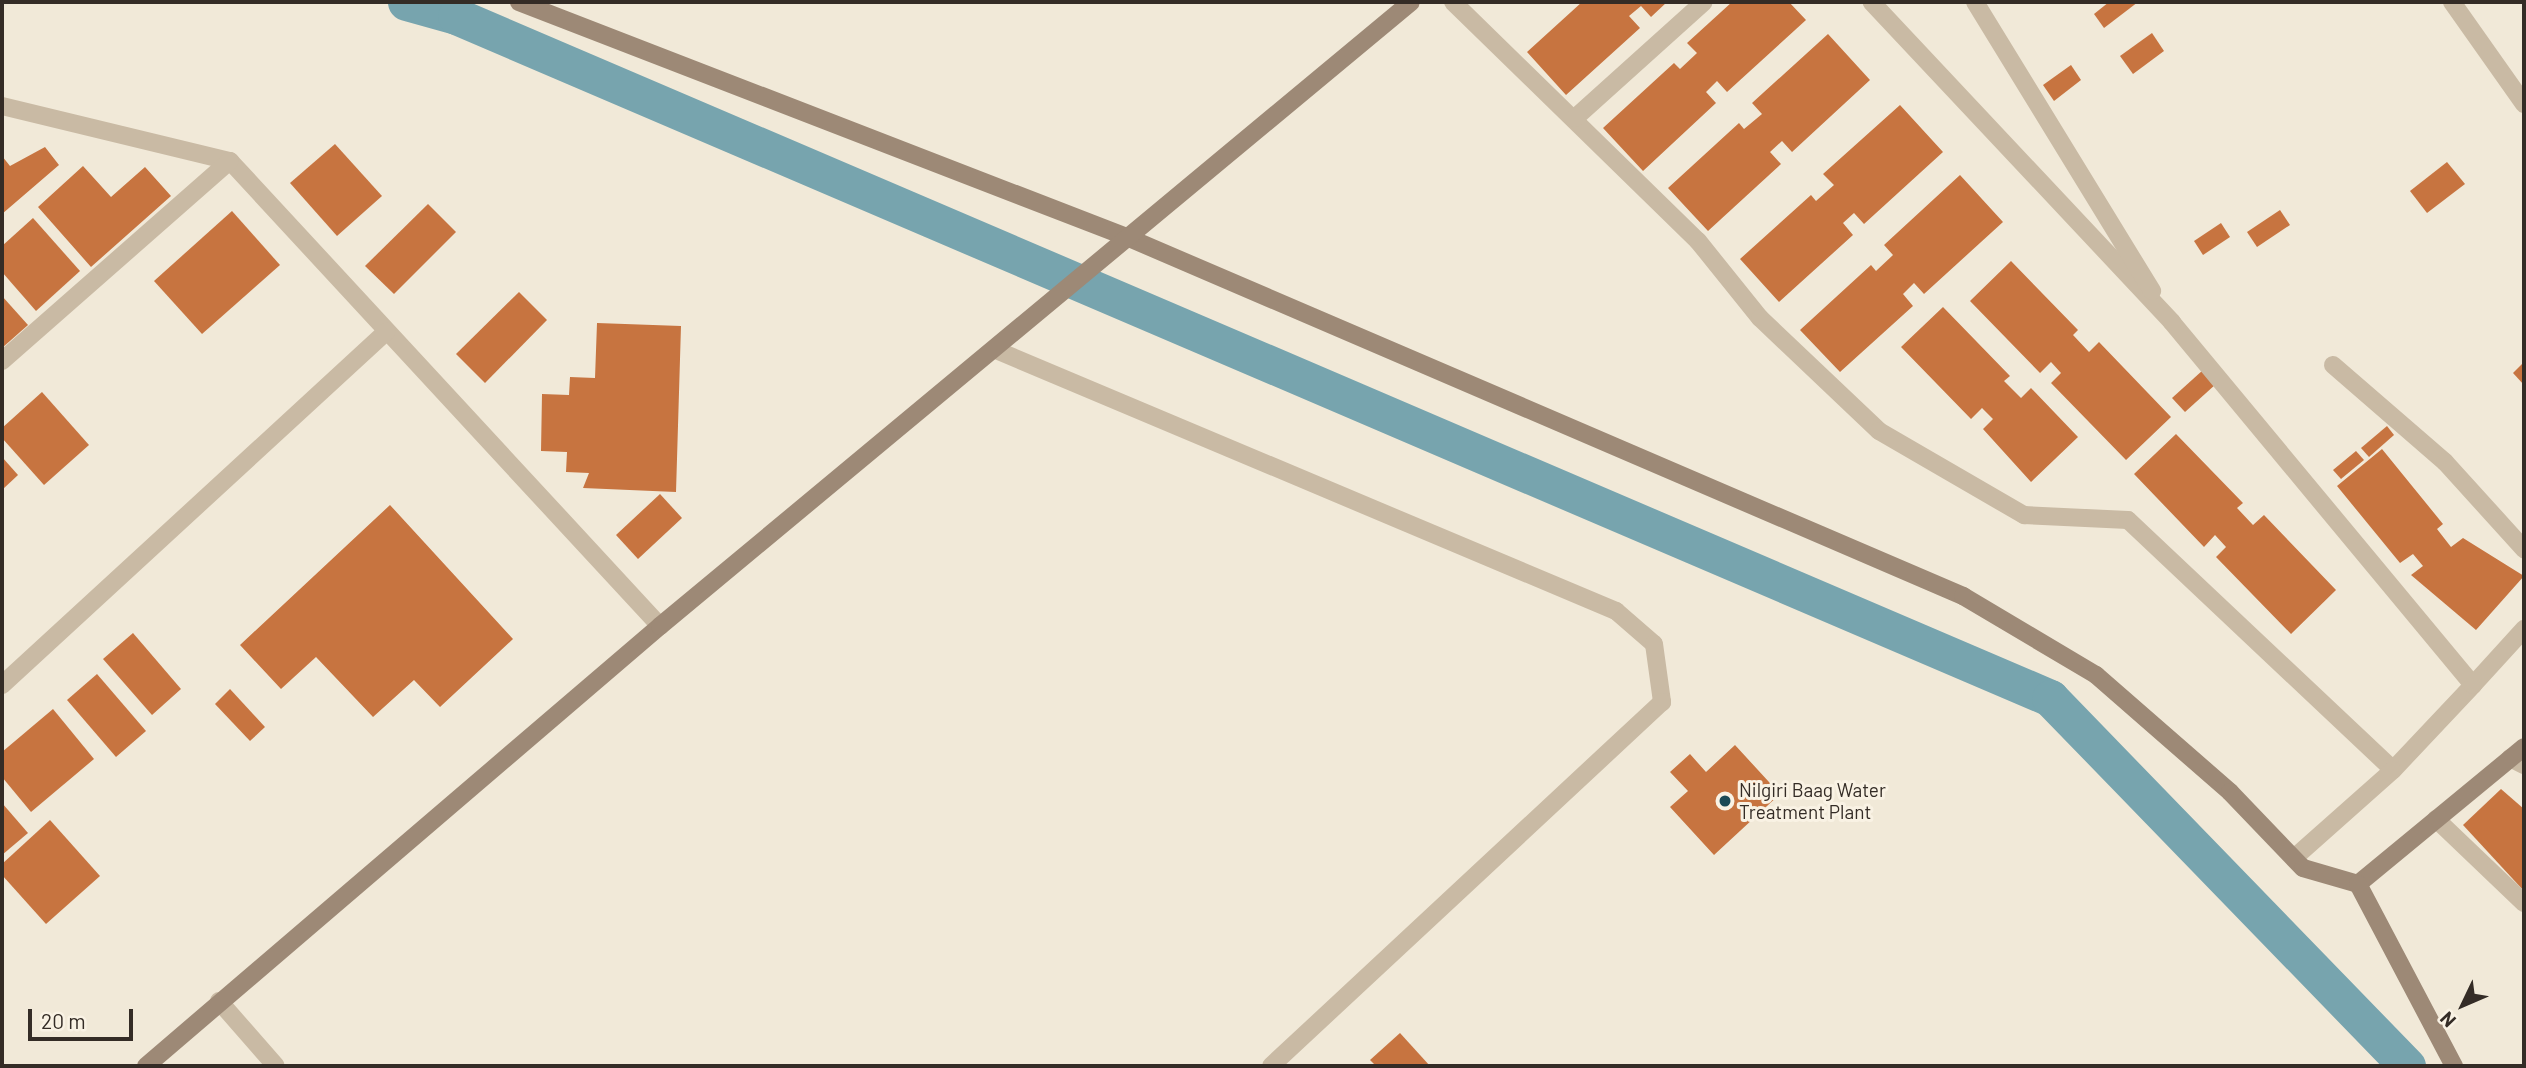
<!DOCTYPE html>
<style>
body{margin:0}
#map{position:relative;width:2526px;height:1068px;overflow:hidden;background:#f1e9d8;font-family:Barlow,sans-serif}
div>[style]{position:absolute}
.canal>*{height:37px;margin:-18.5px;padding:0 18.5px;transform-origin:18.5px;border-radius:18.5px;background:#77a4ae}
.building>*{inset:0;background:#c77440}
.street>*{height:18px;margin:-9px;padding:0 9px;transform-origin:9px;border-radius:9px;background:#c9baa4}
.secondary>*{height:18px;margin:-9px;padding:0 9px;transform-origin:9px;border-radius:9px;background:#9d8976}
.dots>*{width:19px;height:19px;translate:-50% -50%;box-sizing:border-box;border:4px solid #f9f2e4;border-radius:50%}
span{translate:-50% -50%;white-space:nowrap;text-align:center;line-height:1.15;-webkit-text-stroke:6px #f9f2e4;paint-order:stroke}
.poi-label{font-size:19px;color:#342c26}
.left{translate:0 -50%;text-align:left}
.frame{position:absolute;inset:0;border:4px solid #342c26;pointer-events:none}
.north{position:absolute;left:2428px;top:970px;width:70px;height:70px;-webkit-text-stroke:5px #f9f2e4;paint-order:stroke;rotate:226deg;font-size:19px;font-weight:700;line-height:28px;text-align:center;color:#342c26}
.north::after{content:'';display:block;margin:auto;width:24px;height:32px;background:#342c26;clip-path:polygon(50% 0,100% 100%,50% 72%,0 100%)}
.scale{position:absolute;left:28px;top:1009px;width:105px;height:32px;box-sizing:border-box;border:4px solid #342c26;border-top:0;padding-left:9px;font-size:21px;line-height:24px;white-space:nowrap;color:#342c26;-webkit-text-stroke:5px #f9f2e4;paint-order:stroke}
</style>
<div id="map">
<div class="canal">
<div style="left:406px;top:2px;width:52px;rotate:15.6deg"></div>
<div style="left:456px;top:16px;width:1734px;rotate:23.16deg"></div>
<div style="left:2050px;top:698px;width:513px;rotate:45.87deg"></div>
</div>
<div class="building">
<div style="clip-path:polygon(1582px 2px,1667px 2px,1651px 17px,1641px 6px,1629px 16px,1640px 28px,1566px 95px,1527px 52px)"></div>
<div style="clip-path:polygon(1732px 2px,1789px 2px,1806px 20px,1727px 92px,1717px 81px,1706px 92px,1716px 103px,1643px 171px,1603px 128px,1674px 63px,1680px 69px,1697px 53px,1687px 43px)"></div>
<div style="clip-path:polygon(2109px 2px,2138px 2px,2104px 28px,2094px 14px)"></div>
<div style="clip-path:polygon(2152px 33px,2164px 51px,2133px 74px,2120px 56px)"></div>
<div style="clip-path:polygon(1828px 34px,1870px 80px,1792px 152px,1782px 141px,1770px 152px,1781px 164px,1708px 231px,1668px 188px,1739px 123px,1744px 129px,1762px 114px,1752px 103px)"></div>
<div style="clip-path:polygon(2071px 65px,2081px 80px,2054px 101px,2043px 85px)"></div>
<div style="clip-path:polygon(1900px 105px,1943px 152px,1864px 224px,1854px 213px,1843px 223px,1853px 235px,1779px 302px,1740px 259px,1811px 195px,1816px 201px,1834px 185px,1823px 174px)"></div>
<div style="clip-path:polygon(335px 144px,382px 196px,337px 236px,290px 183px)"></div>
<div style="clip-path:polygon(45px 147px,59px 165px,2px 214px,2px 156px,10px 166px)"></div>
<div style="clip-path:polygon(2447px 162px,2465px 184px,2427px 213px,2410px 191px)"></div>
<div style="clip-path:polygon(83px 166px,111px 197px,145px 167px,171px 196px,91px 267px,38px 207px)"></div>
<div style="clip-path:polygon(1960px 175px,2003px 222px,1924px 294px,1914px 283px,1903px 294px,1913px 306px,1840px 372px,1800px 330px,1871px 265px,1876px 271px,1893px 255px,1884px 245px)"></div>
<div style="clip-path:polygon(428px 204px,456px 232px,394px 294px,365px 266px)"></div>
<div style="clip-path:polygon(2280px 210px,2290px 225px,2257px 247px,2247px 232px)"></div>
<div style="clip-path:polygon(232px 211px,280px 265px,202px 334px,154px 281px)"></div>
<div style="clip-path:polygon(33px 218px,80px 271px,36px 311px,2px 272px,2px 246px)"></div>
<div style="clip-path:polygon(2221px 223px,2230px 237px,2203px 255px,2194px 241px)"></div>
<div style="clip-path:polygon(2011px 261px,2078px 330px,2073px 335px,2089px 352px,2099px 342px,2171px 417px,2126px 460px,2051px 383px,2061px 373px,2051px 362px,2040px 373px,1970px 301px)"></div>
<div style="clip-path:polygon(519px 292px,547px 320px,485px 383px,456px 354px)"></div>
<div style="clip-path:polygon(2px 296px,28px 325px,2px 348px)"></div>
<div style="clip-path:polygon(1943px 307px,2010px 376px,2004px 381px,2021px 398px,2031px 388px,2078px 437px,2031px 482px,1983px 429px,1993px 419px,1982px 408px,1971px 419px,1901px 347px)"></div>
<div style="clip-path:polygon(597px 323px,681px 326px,676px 492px,583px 488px,589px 473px,566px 472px,567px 452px,541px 451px,542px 394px,569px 395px,570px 377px,595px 378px)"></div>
<div style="clip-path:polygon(2524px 362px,2524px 385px,2513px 373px)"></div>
<div style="clip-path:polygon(2203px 370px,2216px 384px,2185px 412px,2172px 398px)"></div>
<div style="clip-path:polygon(42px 392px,89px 445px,44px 485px,2px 438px,2px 428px)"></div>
<div style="clip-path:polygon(2387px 426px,2394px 435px,2369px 457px,2361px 448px)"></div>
<div style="clip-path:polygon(2176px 434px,2243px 503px,2237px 508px,2253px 525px,2264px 515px,2336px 590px,2291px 634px,2216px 557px,2226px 547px,2215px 535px,2204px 547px,2134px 474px)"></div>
<div style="clip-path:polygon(2382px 449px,2443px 524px,2437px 529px,2451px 547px,2463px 538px,2524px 576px,2476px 630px,2411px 575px,2423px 566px,2413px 554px,2400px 563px,2337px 486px)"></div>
<div style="clip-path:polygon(2356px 451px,2364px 460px,2341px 479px,2333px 470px)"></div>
<div style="clip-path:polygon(2px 457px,18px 475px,2px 490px)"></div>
<div style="clip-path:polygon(660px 494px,682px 518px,638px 559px,616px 535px)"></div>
<div style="clip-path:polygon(390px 505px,513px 639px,440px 707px,414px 680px,373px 717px,316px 657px,281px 689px,240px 645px)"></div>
<div style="clip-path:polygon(133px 633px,181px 689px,152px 715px,103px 659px)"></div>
<div style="clip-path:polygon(97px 674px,146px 731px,116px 757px,67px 700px)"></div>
<div style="clip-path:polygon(230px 689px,265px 727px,250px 741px,215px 704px)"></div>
<div style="clip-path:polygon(53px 709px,94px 759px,31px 812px,2px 777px,2px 752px)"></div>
<div style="clip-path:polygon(1735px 745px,1780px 794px,1714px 855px,1670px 807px,1688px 791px,1670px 772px,1690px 754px,1706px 772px)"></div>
<div style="clip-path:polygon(2501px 789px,2524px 809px,2524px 891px,2463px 825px)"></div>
<div style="clip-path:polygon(2px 803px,28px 833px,2px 855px)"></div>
<div style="clip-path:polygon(50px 820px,100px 876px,46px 924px,2px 875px,2px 864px)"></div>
<div style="clip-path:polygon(1400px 1033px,1430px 1066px,1376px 1066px,1370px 1060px)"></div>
</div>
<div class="street">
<div style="left:1453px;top:2px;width:342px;rotate:44.3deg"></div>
<div style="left:1698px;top:241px;width:99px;rotate:51.2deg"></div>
<div style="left:1760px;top:318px;width:164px;rotate:43.5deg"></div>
<div style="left:1879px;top:431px;width:168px;rotate:30.1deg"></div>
<div style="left:2024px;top:515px;width:104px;rotate:2.8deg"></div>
<div style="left:2128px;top:520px;width:364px;rotate:43.3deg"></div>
<div style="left:2393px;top:770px;width:117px;rotate:-46.7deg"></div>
<div style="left:2473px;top:685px;width:472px;rotate:-129.7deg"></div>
<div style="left:2172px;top:322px;width:439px;rotate:-133.2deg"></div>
<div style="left:1975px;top:2px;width:339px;rotate:58.5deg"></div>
<div style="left:2452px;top:2px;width:125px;rotate:54.8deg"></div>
<div style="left:2px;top:106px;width:235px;rotate:13.6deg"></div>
<div style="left:230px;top:161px;width:633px;rotate:47.24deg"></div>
<div style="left:1575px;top:118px;width:173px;rotate:-42deg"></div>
<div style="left:996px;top:350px;width:673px;rotate:22.83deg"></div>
<div style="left:1616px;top:611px;width:50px;rotate:41deg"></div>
<div style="left:1654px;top:644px;width:59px;rotate:82.1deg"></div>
<div style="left:1662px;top:702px;width:534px;rotate:137.05deg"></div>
<div style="left:2px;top:361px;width:303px;rotate:-41.3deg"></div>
<div style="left:2333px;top:365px;width:148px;rotate:40.9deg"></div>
<div style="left:2445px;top:462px;width:118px;rotate:47.8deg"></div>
<div style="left:2px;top:685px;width:522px;rotate:-42.59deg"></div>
<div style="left:2473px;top:685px;width:76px;rotate:-47.7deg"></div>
<div style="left:2510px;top:758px;width:16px;rotate:27deg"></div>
<div style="left:2436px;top:819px;width:122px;rotate:43.7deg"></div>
<div style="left:2294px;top:858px;width:132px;rotate:-41.6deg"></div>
<div style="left:219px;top:1001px;width:86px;rotate:48.8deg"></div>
</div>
<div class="secondary">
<div style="left:519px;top:2px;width:654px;rotate:21.15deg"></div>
<div style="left:1129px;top:238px;width:908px;rotate:23.23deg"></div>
<div style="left:1963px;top:596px;width:155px;rotate:30.7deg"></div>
<div style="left:2096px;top:675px;width:178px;rotate:41.1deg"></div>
<div style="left:2230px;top:792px;width:105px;rotate:46.2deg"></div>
<div style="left:2303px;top:868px;width:57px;rotate:16.2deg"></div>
<div style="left:2358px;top:884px;width:215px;rotate:-39.5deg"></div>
<div style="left:2358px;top:884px;width:206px;rotate:62.2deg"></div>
<div style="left:146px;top:1066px;width:677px;rotate:-40.56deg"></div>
<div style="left:660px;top:626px;width:976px;rotate:-39.72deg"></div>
</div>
<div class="dots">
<div style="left:1725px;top:801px;background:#1b4a56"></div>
</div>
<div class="poi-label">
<span class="left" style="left:1739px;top:801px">Nilgiri Baag Water<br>Treatment Plant</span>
</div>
<div class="frame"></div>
<div class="north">N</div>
<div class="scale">20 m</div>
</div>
